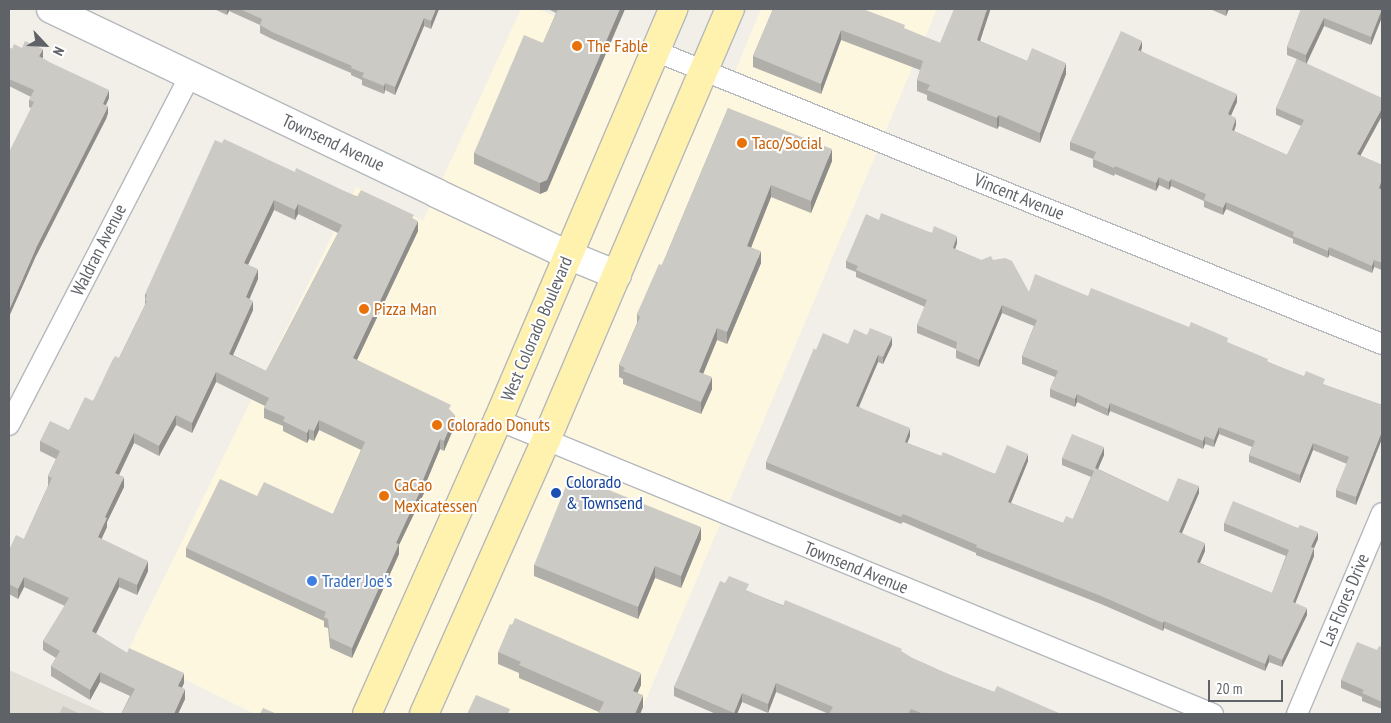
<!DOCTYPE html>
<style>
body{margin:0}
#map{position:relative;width:1391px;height:723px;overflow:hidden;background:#f1efe8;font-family:"PT Sans Narrow",sans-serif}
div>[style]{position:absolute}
.commercial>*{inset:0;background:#fef7e0}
.education>*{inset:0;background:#e1ded6}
.roads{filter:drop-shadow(1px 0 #b5b8bc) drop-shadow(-1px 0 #b5b8bc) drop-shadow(0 1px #b5b8bc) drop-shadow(0 -1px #b5b8bc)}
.street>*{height:20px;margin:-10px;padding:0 10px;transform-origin:10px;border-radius:10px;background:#fff}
.secondary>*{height:28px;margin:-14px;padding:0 14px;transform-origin:14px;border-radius:14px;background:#fff}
.primary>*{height:28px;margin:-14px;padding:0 14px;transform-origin:14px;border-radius:14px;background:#fff2af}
.wall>*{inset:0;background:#afaea9}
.shaded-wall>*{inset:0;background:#8f8d8a}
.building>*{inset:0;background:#cccac5}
.dots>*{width:14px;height:14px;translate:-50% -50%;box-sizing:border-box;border:2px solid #fff;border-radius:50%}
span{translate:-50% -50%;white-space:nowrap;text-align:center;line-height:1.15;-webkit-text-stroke:4px #fff;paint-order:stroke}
.food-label{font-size:18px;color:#c56008}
.left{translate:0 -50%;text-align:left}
.street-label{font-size:18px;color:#5f6368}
.transit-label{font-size:18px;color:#164399}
.shop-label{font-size:18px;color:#366cbe}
.frame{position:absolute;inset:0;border:10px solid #5f6368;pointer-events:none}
.north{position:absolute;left:20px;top:20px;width:50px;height:50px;-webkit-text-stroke:4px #fff;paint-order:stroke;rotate:115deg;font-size:14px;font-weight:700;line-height:20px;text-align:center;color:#5f6368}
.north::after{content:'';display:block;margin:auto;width:18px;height:22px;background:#5f6368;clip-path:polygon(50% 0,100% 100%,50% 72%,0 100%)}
.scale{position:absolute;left:1208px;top:680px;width:75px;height:22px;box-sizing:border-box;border:2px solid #5f6368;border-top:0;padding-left:6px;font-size:15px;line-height:18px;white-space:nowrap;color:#5f6368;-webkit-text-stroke:4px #fff;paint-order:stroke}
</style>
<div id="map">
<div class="commercial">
<div style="clip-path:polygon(521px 9px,538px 9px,726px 93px,761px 9px,937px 9px,640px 714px,255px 714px,128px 651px,356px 187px,423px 221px)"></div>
</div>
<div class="education">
<div style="clip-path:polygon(9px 670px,107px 714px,9px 714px)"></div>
</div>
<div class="roads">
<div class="street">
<div style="left:655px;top:51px;width:784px;rotate:21.95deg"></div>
<div style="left:498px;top:420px;width:773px;rotate:22.35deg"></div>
<div style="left:9px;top:425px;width:393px;rotate:-62.6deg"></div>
<div style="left:1297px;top:714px;width:218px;rotate:-67.1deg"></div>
</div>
<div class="secondary">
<div style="left:51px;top:9px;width:427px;rotate:25.5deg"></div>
<div style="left:436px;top:193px;width:146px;rotate:25.2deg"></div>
<div style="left:568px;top:255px;width:53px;rotate:22.2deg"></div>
</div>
<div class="primary">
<div style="left:367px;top:714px;width:322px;rotate:-66deg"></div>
<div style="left:498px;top:420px;width:447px;rotate:-66.9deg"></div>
<div style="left:424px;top:714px;width:300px;rotate:-66deg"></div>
<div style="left:546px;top:440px;width:469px;rotate:-66.9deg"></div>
</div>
</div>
<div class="wall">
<div style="clip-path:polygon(214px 9px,439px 9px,431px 29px,424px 26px,395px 95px,385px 90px,384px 94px,362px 85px,362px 80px,351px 75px,351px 73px,272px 39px,260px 33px,260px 25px,229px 11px,227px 15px)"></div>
<div style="clip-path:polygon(548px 9px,625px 9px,547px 191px,540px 194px,474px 164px,474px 153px,543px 43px,556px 13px)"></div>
<div style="clip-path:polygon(773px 9px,905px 29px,940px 43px,990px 9px,980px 41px,1027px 61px,1066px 74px,1040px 143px,999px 126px,997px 129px,927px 100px,927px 95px,917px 91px,917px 80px,920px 70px,841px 40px,821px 94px,753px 67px,753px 56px)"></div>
<div style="clip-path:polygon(1210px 9px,1229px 9px,1226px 16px)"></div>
<div style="clip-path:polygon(1301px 9px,1382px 9px,1382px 17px,1371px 45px,1324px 26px,1307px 63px,1361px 156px,1382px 165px,1382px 186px,1381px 189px,1382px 190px,1382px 270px,1374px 267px,1372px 273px,1329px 255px,1328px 258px,1293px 243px,1293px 239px,1226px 209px,1223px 215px,1204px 207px,1204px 201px,1171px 186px,1169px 190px,1159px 185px,1156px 191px,1115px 174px,1114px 176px,1093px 167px,1093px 159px,1070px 150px,1070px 142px,1142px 48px,1141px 51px,1237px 102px,1231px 115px,1236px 125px,1234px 131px,1287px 155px,1301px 126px,1276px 115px,1276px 108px,1297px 59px,1287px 55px,1287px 47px)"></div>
<div style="clip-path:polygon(9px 48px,43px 57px,42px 58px,109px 98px,106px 105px,108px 113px,106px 119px,36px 256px,31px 108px,29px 107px,29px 100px,31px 97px,9px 86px)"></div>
<div style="clip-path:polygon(728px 108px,832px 161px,811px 213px,771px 197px,751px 247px,761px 263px,727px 344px,717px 340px,703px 373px,712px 389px,701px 414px,623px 384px,623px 379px,619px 377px,619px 365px,637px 323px,637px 314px,662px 265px)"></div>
<div style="clip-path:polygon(evenodd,295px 172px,414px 219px,418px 231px,357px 360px,451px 411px,455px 425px,444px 451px,440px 449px,425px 485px,425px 491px,399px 545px,399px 554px,352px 658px,330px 648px,328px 628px,324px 627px,324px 621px,186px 557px,186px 548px,257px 496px,333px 514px,361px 450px,319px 430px,314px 441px,309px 439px,307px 443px,283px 431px,283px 426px,264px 418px,264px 408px,265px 406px,216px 382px,192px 433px,176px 425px,159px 456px,134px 443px,119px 475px,124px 487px,107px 522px,107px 527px,101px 539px,148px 571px,137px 595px,119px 587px,96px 634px,127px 653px,184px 683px,182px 688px,185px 699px,178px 714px,121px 714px,130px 696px,100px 682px,90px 700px,51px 676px,51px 666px,56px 658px,43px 650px,43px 641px,65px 606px,24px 587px,18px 599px,9px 594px,9px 550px,24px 539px,48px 486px,48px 476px,56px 459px,40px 451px,40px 441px,69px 430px,93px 401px,119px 358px,145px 305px,145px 294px,295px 172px,274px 210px,295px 220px,298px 214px,338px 233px,266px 371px,233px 355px,253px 310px,249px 299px,258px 279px,248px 265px,274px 210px)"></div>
<div style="clip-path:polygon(879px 220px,932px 233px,957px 243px,955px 249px,981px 260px,993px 260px,1029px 292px,1088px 296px,1228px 343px,1268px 362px,1325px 385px,1382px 405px,1356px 505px,1336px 497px,1336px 490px,1347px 464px,1313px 450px,1300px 483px,1249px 462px,1249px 455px,1252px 447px,1219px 434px,1214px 447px,1205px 444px,1203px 449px,1110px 411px,1108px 416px,1077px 402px,1075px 407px,1050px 397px,1050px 389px,1055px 377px,1022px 364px,1022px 356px,1034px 326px,1002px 313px,979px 367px,956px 358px,956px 349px,917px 333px,917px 325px,925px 307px,856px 277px,856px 272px,846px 268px,846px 261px)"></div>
<div style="clip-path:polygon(848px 344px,892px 345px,883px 364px,878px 362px,859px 407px,910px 436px,907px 443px,941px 456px,995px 474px,1028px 461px,1011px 503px,1063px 523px,1073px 519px,1091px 477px,1062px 465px,1062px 458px,1104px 455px,1098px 469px,1168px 502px,1199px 493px,1182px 533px,1205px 551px,1200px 563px,1272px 593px,1286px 556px,1224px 531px,1224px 523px,1318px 539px,1314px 548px,1314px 556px,1295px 603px,1307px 615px,1282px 667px,1269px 662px,1265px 671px,1164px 628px,1163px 631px,1101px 604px,976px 555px,976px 553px,903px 522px,901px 524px,766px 469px,766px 462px,816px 350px)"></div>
<div style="clip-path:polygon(701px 539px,681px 588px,655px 578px,638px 619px,534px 576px,534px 565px)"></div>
<div style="clip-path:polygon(725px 583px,749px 592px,902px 652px,912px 658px,950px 675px,994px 692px,1061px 714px,829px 714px,776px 692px,768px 713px,742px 702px,737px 714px,716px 714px,674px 696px,674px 687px)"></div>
<div style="clip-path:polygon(1382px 647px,1382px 709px,1362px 701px,1362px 697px,1341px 688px,1341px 680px,1377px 650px)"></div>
<div style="clip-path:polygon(498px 652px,641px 685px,637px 693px,643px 707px,640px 714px,598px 714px,599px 712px,519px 678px,519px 673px,498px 664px)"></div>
</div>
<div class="shaded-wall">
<div style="clip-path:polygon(227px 9px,229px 9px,229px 11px,227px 15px)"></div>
<div style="clip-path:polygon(436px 9px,439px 9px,431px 29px,431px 21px)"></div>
<div style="clip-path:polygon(620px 9px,625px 9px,547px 191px,540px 194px,540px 183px)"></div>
<div style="clip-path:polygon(987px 9px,990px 9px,990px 11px,977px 50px,977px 40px)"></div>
<div style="clip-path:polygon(1226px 9px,1229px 9px,1226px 16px)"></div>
<div style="clip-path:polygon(1382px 9px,1382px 17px,1371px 45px,1371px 37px)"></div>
<div style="clip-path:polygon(424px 18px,424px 26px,395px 95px,395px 87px)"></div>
<div style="clip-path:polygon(1324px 18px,1324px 26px,1306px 64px,1306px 55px)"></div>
<div style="clip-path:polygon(841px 30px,841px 40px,821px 94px,821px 84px)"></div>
<div style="clip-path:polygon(1142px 41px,1142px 48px,1138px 57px,1138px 50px)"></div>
<div style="clip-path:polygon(43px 49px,43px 57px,39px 64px,39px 56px)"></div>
<div style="clip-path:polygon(1066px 63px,1066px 74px,1040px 143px,1040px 133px)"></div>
<div style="clip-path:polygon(385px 83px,385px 90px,384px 94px,384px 86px)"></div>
<div style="clip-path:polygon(109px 90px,109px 98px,103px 111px,103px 104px)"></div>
<div style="clip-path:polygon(1237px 94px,1237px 102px,1228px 122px,1228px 114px)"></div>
<div style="clip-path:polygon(108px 106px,108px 113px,106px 119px,36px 256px,9px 317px,9px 310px,36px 248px)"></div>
<div style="clip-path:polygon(1382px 108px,1382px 116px,1357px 162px,1357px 154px)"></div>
<div style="clip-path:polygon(999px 115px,999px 126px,997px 129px,997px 118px)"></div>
<div style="clip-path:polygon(1236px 118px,1236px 125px,1232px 137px,1232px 130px)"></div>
<div style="clip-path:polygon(832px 149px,832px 161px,811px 213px,811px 201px)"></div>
<div style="clip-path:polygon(1159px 177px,1159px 185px,1156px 191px,1156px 183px)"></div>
<div style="clip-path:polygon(1171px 179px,1171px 186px,1169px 190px,1169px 182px)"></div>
<div style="clip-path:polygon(1382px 179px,1382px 186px,1379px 195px,1379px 188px)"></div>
<div style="clip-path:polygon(771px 185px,771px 197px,747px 258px,747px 246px)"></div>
<div style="clip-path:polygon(274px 200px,274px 210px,244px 273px,244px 263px)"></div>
<div style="clip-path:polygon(1226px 202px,1226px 209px,1223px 215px,1223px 208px)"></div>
<div style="clip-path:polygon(298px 204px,298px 214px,295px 220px,295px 210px)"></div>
<div style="clip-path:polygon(418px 221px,418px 231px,353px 368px,353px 358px)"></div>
<div style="clip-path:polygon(957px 236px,957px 243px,953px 256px,953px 248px)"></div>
<div style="clip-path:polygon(1329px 247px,1329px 255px,1328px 258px,1328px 251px)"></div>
<div style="clip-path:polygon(761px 251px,761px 263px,727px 344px,727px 332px)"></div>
<div style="clip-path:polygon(1374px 260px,1374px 267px,1372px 273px,1372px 266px)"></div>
<div style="clip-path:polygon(258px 269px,258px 279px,246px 307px,246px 297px)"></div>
<div style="clip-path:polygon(253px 301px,253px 310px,229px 364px,229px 354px)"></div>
<div style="clip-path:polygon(1002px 305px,1002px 313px,979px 367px,979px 360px)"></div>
<div style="clip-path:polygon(717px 328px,717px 340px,699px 384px,699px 372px)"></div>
<div style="clip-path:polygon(892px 337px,892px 345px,883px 364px,883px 357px)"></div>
<div style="clip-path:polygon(878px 355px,878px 362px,856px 413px,856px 406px)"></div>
<div style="clip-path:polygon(216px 372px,216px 382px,192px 433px,192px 423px)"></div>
<div style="clip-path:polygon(712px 377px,712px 389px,701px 414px,701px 402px)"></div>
<div style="clip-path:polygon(1077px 394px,1077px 402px,1075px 407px,1075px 399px)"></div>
<div style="clip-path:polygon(1110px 403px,1110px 411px,1108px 416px,1108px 409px)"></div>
<div style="clip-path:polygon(176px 415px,176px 425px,159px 456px,159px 446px)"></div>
<div style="clip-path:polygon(455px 415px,455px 425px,444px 451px,444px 441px)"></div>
<div style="clip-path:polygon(319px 420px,319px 430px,314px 441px,314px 431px)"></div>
<div style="clip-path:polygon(1219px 427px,1219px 434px,1214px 447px,1214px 440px)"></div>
<div style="clip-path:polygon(910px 428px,910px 436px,905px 449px,905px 442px)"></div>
<div style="clip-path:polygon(309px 429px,309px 439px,307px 443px,307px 433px)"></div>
<div style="clip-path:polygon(1382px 431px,1382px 439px,1356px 505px,1356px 497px)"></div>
<div style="clip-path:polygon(134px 433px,134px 443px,115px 483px,115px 473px)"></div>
<div style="clip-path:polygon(1205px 436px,1205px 444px,1203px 449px,1203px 441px)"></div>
<div style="clip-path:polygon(440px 439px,440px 449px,425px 485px,425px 491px,399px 545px,399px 554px,352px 658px,352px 648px)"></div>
<div style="clip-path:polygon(1313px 443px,1313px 450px,1300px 483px,1300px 475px)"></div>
<div style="clip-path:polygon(1104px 447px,1104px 455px,1095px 476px,1095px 468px)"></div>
<div style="clip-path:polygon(1028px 454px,1028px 461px,1008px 510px,1008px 502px)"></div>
<div style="clip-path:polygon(124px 477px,124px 487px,107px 522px,107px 527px,98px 547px,98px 537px,105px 517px)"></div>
<div style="clip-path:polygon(1199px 486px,1199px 493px,1179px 540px,1179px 532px)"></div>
<div style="clip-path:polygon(701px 527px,701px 539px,681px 588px,681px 576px)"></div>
<div style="clip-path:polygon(1318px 532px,1318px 539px,1311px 555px,1311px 547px)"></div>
<div style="clip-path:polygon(1205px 543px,1205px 551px,1197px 569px,1197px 562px)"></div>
<div style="clip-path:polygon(1314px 548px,1314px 556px,1293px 609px,1293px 602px)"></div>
<div style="clip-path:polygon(148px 561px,148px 571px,137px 595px,137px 585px)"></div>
<div style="clip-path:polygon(655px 566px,655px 578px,638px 619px,638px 607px)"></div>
<div style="clip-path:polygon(24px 577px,24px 587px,18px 599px,18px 589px)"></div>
<div style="clip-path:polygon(119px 577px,119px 587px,92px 641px,92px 631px)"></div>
<div style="clip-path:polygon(1307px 608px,1307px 615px,1282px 667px,1282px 660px)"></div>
<div style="clip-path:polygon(1164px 621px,1164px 628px,1163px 631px,1163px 623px)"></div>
<div style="clip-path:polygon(1269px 654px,1269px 662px,1265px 671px,1265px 664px)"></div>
<div style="clip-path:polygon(100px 672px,100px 682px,90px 700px,90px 690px)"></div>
<div style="clip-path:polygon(184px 673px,184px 683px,178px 696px,178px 686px)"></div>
<div style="clip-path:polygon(641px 673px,641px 685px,633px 703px,633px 691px)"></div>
<div style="clip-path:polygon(776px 683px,776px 692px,768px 713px,768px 704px)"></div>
<div style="clip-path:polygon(185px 689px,185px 699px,178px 714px,174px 714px)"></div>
<div style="clip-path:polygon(742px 693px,742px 702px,737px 714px,734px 714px)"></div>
<div style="clip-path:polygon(643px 695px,643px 707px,640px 714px,635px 714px)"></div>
</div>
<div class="building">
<div style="clip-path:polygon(240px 9px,436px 9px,431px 21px,424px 18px,395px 87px,385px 83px,384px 86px,362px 77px,364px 73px,351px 68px,352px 66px,272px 32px,260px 25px,262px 19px)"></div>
<div style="clip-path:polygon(558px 9px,620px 9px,547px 180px,540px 183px,474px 153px,524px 35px,543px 43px)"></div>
<div style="clip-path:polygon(773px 9px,863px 9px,905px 25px,904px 28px,940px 43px,954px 9px,987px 9px,977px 40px,1027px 61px,1032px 48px,1066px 63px,1040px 133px,999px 115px,997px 118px,927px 90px,930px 85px,917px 80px,923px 61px,841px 30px,821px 84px,753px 56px)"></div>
<div style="clip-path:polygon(1301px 9px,1382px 9px,1371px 37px,1324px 18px,1306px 55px,1287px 47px)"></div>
<div style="clip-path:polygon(1121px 31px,1142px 41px,1138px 50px,1237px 94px,1228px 114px,1236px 118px,1232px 130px,1287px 155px,1304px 120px,1276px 108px,1297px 59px,1382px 98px,1382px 108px,1357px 154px,1382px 165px,1382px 179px,1379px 188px,1382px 190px,1382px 263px,1374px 260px,1372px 266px,1329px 247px,1328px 251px,1293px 236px,1294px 232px,1226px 202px,1223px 208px,1204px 200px,1206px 194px,1171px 179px,1169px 182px,1159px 177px,1156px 183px,1115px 166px,1114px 168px,1093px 159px,1096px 152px,1070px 142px)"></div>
<div style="clip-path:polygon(25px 41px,43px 49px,39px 56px,47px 61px,109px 90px,103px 104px,108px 106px,106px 111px,36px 248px,9px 310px,9px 152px,34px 102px,29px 100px,34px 90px,9px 79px,9px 48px,12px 49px,14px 44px,22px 48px)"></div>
<div style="clip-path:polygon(728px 108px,832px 149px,811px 201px,771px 185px,747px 246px,761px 251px,727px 332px,717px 328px,699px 372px,712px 377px,701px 402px,623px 371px,625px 368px,619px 365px,640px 317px,637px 314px,659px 264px,662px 265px)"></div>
<div style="clip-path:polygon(evenodd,224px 139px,295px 172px,296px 168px,357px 197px,361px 190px,414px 215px,412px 218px,418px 221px,353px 358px,451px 405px,449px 409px,455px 415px,444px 441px,440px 439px,423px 480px,425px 481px,396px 543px,399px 544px,352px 648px,330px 638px,328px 619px,324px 617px,326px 612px,186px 548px,220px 479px,257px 496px,264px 482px,333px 514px,365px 442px,319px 420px,314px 431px,309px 429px,307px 433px,283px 421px,285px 417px,264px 408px,269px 398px,216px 372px,192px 423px,176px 415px,159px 446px,134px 433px,115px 473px,124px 477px,105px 517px,107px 518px,98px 537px,148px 561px,137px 585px,119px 577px,92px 631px,127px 653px,129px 648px,184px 673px,178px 686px,185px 689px,174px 714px,121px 714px,135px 689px,100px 672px,90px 690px,51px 666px,60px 651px,43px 641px,69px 598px,24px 577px,18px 589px,9px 584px,9px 550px,16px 535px,24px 539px,52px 478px,48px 476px,60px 451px,40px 441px,50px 421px,69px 430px,85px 397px,93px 401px,112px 361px,115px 356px,119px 358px,147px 301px,145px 300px,147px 295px,145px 294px,215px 140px,222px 143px,224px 139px,274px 200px,295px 210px,298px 204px,342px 225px,266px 371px,229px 354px,253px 301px,246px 297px,258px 269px,244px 263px,274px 200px)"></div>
<div style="clip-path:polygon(881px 213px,932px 233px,934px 226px,957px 236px,953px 248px,981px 260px,991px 256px,993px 260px,1005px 258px,1012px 261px,1029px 292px,1035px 274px,1088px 296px,1091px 288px,1189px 327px,1191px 322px,1228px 338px,1227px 342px,1268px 359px,1267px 362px,1304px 376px,1306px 371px,1325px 379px,1323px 384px,1382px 405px,1382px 431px,1356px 497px,1336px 490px,1349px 457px,1313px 443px,1300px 475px,1249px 455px,1255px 441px,1219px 427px,1214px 440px,1205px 436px,1203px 441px,1110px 403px,1108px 409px,1077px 394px,1075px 399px,1050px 389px,1058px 371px,1022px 356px,1037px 320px,1002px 305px,979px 360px,956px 350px,957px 342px,917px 325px,927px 300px,856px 270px,858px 266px,846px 261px,866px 214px,879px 220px)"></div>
<div style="clip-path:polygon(870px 328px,892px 337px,883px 357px,878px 355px,856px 406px,910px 428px,905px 442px,941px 456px,943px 452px,995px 474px,1007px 445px,1028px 454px,1008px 502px,1063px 523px,1066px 516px,1073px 519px,1094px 471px,1062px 458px,1072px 434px,1104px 447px,1095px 468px,1168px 502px,1178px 478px,1199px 486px,1179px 532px,1205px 543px,1197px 562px,1272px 593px,1289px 550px,1224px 523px,1233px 501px,1298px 528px,1300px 525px,1318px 532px,1311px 547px,1314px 548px,1293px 602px,1307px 608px,1282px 660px,1269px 654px,1265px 664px,1164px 621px,1163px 623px,1101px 596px,976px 547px,977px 545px,903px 514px,901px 517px,766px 462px,814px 348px,816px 350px,823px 333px,848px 344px,854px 329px,867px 335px)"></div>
<div style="clip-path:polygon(579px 478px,701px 527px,681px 576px,655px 566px,638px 607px,534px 565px,568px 481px)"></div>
<div style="clip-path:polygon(729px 576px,749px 584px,746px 590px,783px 606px,785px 600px,843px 624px,902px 649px,901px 651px,912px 658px,950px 675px,994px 692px,997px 686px,1061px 714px,924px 714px,911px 709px,908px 714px,829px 714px,833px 707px,776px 683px,768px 704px,742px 693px,734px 713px,674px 687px,720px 581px,725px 583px)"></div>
<div style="clip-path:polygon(515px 618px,641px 673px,633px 691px,643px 695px,635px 714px,598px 714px,604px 702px,519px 665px,521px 662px,498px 652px,510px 624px,512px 625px)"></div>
<div style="clip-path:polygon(1357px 642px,1377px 650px,1379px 646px,1382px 647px,1382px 702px,1362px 693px,1364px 690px,1341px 680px)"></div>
<div style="clip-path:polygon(476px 695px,510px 709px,508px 714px,467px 714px)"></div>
<div style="clip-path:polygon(63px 706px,80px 714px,59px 714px)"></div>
<div style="clip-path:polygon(263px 708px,277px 714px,260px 714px)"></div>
</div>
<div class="dots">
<div style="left:577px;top:46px;background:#e8710a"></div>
<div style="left:742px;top:143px;background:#e8710a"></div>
<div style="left:364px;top:309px;background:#e8710a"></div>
<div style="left:437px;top:425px;background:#e8710a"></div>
<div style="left:556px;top:493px;background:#1a4fb4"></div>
<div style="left:384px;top:496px;background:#e8710a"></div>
<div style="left:312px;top:581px;background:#3f7fe0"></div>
</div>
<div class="food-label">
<span class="left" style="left:587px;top:46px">The Fable</span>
<span class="left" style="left:752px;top:143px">Taco/Social</span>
<span class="left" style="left:374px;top:309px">Pizza Man</span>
<span class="left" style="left:447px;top:425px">Colorado Donuts</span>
<span class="left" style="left:394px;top:496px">CaCao<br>Mexicatessen</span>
</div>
<div class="street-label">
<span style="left:333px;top:143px;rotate:25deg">Townsend Avenue</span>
<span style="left:1019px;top:197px;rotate:22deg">Vincent Avenue</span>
<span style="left:99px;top:250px;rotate:-63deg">Waldran Avenue</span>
<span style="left:537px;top:329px;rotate:-67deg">West Colorado Boulevard</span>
<span style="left:856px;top:568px;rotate:22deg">Townsend Avenue</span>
<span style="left:1345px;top:600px;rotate:-67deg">Las Flores Drive</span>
</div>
<div class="transit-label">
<span class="left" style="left:566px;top:493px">Colorado<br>&amp; Townsend</span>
</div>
<div class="shop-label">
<span class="left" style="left:322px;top:581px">Trader Joe's</span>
</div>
<div class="frame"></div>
<div class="north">N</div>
<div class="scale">20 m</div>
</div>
